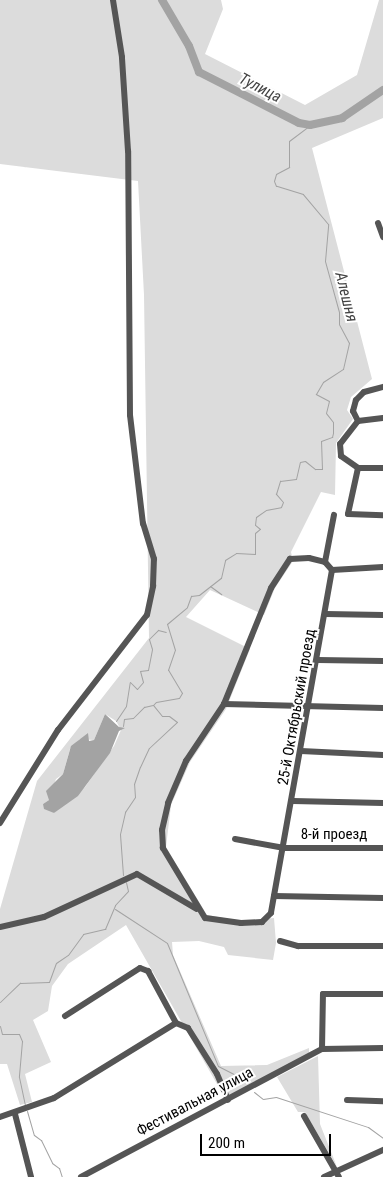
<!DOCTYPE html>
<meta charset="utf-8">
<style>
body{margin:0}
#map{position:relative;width:383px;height:1177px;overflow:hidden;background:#fff;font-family:"Roboto Condensed",sans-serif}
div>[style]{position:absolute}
.green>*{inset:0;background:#dcdcdc}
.water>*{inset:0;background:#a3a3a3}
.stream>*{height:1px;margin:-0.5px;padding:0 0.5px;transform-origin:0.5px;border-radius:0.5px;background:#a3a3a3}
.river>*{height:8px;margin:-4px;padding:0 4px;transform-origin:4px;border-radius:4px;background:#a3a3a3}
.minor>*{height:6px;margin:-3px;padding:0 3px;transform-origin:3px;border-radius:3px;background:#555}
span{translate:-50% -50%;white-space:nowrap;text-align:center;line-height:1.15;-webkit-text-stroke:4px #fff;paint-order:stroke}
.street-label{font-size:15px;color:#000}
.water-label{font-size:16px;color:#444;font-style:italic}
.scale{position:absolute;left:200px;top:1134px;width:131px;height:22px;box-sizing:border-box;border:2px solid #000;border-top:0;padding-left:6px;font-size:15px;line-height:18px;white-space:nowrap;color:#000;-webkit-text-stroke:4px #fff;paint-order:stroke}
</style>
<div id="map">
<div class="green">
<div style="clip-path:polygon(evenodd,0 0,221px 0,223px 9px,205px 54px,305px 105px,357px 75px,379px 0,383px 0,383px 118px,312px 148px,372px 379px,351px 397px,347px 410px,353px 419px,336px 443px,335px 495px,321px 492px,291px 552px,293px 561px,275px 588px,264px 615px,210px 590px,186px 617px,250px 649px,226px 709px,190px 762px,171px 805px,166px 847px,207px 915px,241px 921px,274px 918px,276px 943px,273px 960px,228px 955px,224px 947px,199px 941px,172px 942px,173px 955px,221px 1066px,267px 1065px,309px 1048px,309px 1054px,225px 1098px,126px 925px,68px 964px,52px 986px,48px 1011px,33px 1020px,51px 1062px,25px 1074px,32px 1102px,20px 1105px,7px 1064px,0 1064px,0 909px,37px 781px,149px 638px,144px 295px,138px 181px,0 164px,0 0,105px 714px,116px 721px,121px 730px,114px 746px,85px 787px,54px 813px,43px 804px,49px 800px,56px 779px,63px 774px,70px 749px,80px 739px,94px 740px,105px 714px)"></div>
<div style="clip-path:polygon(318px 1056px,320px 1124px,337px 1167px,305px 1112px,298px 1112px,277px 1077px)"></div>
</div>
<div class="water">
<div style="clip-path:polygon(105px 714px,119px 727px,125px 728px,119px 731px,110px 753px,78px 796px,54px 813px,44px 809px,43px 804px,49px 800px,46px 791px,63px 774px,71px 746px,88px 733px,89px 741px,94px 740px)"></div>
</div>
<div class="stream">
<div style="left:210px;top:586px;width:14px;rotate:36deg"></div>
<div style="left:116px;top:721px;width:18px;rotate:-56deg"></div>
<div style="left:126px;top:706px;width:24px;rotate:-81deg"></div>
<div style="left:130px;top:682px;width:10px;rotate:45deg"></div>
<div style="left:137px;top:689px;width:9px;rotate:-49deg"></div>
<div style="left:143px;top:682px;width:11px;rotate:-105deg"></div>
<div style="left:140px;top:671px;width:8px;rotate:-7deg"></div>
<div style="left:148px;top:670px;width:21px;rotate:-79deg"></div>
<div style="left:152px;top:649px;width:10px;rotate:-107deg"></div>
<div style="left:149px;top:639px;width:13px;rotate:-45deg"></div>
<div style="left:158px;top:630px;width:8px;rotate:14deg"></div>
<div style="left:123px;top:726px;width:7px;rotate:-82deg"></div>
<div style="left:124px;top:719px;width:9px;rotate:-6deg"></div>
<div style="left:133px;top:718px;width:16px;rotate:-45deg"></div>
<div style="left:144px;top:707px;width:9px;rotate:-13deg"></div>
<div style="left:123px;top:875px;width:41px;rotate:-94.2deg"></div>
<div style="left:120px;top:834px;width:23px;rotate:-77deg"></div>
<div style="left:125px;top:812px;width:18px;rotate:-56deg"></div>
<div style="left:135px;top:797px;width:13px;rotate:-94deg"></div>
<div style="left:134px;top:784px;width:18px;rotate:-71deg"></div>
<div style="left:140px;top:767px;width:21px;rotate:-65deg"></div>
<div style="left:149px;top:748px;width:38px;rotate:-43deg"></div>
<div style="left:177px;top:722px;width:10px;rotate:-143deg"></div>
<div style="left:169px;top:716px;width:7px;rotate:180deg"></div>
<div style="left:162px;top:716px;width:14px;rotate:-129deg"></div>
<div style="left:153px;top:705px;width:4px;rotate:-45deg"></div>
<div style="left:156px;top:702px;width:23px;rotate:-10deg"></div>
<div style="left:179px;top:698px;width:6px;rotate:-59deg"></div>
<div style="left:182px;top:693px;width:27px;rotate:-121deg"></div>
<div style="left:168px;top:670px;width:21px;rotate:-71deg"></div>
<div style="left:175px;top:650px;width:27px;rotate:-107deg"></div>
<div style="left:167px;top:624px;width:26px;rotate:-40deg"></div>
<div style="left:187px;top:607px;width:12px;rotate:-70deg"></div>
<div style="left:191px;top:596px;width:8px;rotate:-7deg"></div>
<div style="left:199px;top:595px;width:28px;rotate:-38deg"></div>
<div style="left:221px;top:578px;width:18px;rotate:-77deg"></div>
<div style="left:225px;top:560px;width:13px;rotate:-32deg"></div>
<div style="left:236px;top:553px;width:19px;rotate:3deg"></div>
<div style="left:255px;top:554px;width:21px;rotate:-90deg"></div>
<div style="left:255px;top:533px;width:6px;rotate:-39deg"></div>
<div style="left:260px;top:529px;width:6px;rotate:-141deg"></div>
<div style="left:255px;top:525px;width:8px;rotate:-83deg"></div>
<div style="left:256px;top:517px;width:12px;rotate:-35deg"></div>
<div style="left:266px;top:510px;width:15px;rotate:-11deg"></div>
<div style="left:281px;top:507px;width:5px;rotate:-68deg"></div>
<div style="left:283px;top:502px;width:11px;rotate:-131deg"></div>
<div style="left:276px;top:494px;width:14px;rotate:-73deg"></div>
<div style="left:280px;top:481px;width:16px;rotate:-7deg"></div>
<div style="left:296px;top:479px;width:17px;rotate:-77deg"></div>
<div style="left:300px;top:462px;width:5px;rotate:-11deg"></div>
<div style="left:305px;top:461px;width:13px;rotate:39deg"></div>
<div style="left:315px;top:469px;width:7px"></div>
<div style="left:322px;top:469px;width:28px;rotate:-92deg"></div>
<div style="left:321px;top:441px;width:12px;rotate:-20deg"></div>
<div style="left:332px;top:437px;width:4px;rotate:-76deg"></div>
<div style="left:333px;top:433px;width:11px;rotate:-90deg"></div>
<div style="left:333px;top:422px;width:11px;rotate:-128deg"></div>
<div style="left:326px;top:413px;width:12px;rotate:-76deg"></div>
<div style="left:329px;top:401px;width:15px;rotate:-152deg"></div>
<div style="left:316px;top:394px;width:14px;rotate:-60deg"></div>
<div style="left:323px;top:382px;width:24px;rotate:-33deg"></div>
<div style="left:343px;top:369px;width:27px;rotate:-77deg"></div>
<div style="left:349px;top:343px;width:21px;rotate:-118deg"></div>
<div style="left:339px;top:324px;width:12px;rotate:-90deg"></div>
<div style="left:339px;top:312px;width:53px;rotate:-105.4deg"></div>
<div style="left:325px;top:261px;width:37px;rotate:-85deg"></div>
<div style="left:328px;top:224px;width:39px;rotate:-130deg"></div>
<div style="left:303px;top:194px;width:28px;rotate:-163deg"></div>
<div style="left:276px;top:186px;width:5px;rotate:-112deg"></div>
<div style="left:274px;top:181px;width:7px;rotate:-74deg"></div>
<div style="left:276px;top:174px;width:15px;rotate:-28deg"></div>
<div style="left:289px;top:167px;width:26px;rotate:-90deg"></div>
<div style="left:289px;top:141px;width:26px;rotate:-37deg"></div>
<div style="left:115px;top:909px;width:62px;rotate:33.2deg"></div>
<div style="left:167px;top:943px;width:133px;rotate:67.5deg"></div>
<div style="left:218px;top:1066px;width:33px;rotate:27deg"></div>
<div style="left:0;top:1002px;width:28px;rotate:-44deg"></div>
<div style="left:20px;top:983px;width:29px;rotate:-2deg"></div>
<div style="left:49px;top:982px;width:20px;rotate:-70deg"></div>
<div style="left:56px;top:963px;width:14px;rotate:-34deg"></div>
<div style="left:68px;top:955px;width:26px;rotate:-54deg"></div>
<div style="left:83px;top:934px;width:23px;rotate:-13deg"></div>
<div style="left:105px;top:929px;width:26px;rotate:-67deg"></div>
<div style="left:115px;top:905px;width:19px;rotate:-47deg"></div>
<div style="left:128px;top:891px;width:9px;rotate:-103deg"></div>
<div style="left:0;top:1026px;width:8px;rotate:76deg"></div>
<div style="left:2px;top:1034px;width:17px"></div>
<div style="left:19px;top:1034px;width:8px;rotate:67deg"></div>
<div style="left:22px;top:1041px;width:36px;rotate:95deg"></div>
<div style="left:19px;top:1077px;width:29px;rotate:78deg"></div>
<div style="left:254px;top:1092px;width:11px;rotate:38deg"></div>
<div style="left:263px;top:1099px;width:13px;rotate:-9deg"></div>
<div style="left:276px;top:1097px;width:97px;rotate:18.1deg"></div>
<div style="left:368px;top:1127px;width:19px;rotate:36deg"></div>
<div style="left:27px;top:1111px;width:25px;rotate:74deg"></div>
<div style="left:34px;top:1135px;width:9px;rotate:36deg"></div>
<div style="left:41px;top:1140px;width:25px;rotate:64deg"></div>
<div style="left:52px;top:1163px;width:9px;rotate:36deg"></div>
<div style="left:59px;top:1168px;width:9px;rotate:72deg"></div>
</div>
<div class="river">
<div style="left:162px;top:0;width:53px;rotate:59.6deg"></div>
<div style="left:189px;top:46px;width:28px;rotate:69deg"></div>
<div style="left:199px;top:72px;width:112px;rotate:27deg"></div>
<div style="left:299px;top:123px;width:11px;rotate:10deg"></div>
<div style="left:310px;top:125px;width:33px;rotate:-12deg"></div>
<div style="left:342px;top:118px;width:50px;rotate:-34.3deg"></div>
</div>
<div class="minor">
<div style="left:378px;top:223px;width:15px;rotate:70deg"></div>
<div style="left:358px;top:421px;width:29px;rotate:128deg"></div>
<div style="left:340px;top:444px;width:12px;rotate:85deg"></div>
<div style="left:341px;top:456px;width:21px;rotate:35deg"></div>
<div style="left:358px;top:421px;width:11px;rotate:-117deg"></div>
<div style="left:353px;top:411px;width:11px;rotate:-75deg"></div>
<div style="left:356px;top:400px;width:11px;rotate:-45deg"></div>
<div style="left:364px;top:392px;width:20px;rotate:-15deg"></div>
<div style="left:358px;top:421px;width:25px;rotate:-7deg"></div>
<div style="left:358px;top:468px;width:47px;rotate:102.3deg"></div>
<div style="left:348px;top:514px;width:35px;rotate:2deg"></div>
<div style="left:358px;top:468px;width:25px"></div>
<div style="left:309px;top:558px;width:16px;rotate:14deg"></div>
<div style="left:325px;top:562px;width:11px;rotate:49deg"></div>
<div style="left:332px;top:570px;width:348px;rotate:100.1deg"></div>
<div style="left:271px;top:913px;width:13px;rotate:135deg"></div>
<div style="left:262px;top:922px;width:21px;rotate:177deg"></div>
<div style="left:241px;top:923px;width:36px;rotate:-172deg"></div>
<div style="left:205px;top:918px;width:82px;rotate:-121deg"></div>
<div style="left:163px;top:848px;width:18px;rotate:-93deg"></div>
<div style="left:162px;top:830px;width:28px;rotate:-77deg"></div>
<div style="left:168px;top:803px;width:46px;rotate:-66.8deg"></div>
<div style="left:186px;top:761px;width:69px;rotate:-56.3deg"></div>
<div style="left:224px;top:704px;width:125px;rotate:-67.9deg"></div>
<div style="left:271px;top:588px;width:35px;rotate:-57deg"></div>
<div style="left:290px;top:559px;width:19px;rotate:-3deg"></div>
<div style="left:325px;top:562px;width:48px;rotate:-79.2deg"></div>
<div style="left:332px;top:570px;width:51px;rotate:-3.4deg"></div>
<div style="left:326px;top:614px;width:57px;rotate:1deg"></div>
<div style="left:318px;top:660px;width:65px;rotate:0.9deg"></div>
<div style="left:224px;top:704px;width:159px;rotate:1.4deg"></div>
<div style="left:301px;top:751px;width:82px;rotate:2.8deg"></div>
<div style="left:293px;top:801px;width:90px;rotate:1.3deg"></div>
<div style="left:0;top:823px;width:110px;rotate:-58.1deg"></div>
<div style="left:58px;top:730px;width:145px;rotate:-52.3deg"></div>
<div style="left:147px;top:615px;width:30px;rotate:-78deg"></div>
<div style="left:153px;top:586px;width:27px;rotate:-88deg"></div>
<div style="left:154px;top:559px;width:37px;rotate:-107deg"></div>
<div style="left:143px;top:524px;width:110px;rotate:-96.8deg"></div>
<div style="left:130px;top:415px;width:264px;rotate:-90.4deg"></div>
<div style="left:128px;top:151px;width:94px;rotate:-93.7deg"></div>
<div style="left:122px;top:57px;width:58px;rotate:-99deg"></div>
<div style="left:235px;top:839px;width:50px;rotate:10.4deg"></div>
<div style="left:284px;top:848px;width:99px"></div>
<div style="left:274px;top:896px;width:109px;rotate:1.1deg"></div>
<div style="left:0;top:927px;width:45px;rotate:-12.8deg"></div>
<div style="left:44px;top:917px;width:102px;rotate:-24.8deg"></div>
<div style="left:137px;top:874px;width:69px;rotate:30.3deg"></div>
<div style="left:280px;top:941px;width:19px;rotate:16deg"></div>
<div style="left:298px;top:946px;width:85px"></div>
<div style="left:65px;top:1016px;width:89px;rotate:-32.6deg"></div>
<div style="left:140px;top:968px;width:9px;rotate:21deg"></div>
<div style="left:148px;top:971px;width:59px;rotate:61.7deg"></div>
<div style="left:176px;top:1023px;width:13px;rotate:23deg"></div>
<div style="left:188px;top:1028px;width:54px;rotate:57.8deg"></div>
<div style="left:217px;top:1074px;width:28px;rotate:67deg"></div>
<div style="left:322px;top:1049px;width:55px;rotate:-89deg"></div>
<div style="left:323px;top:994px;width:60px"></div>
<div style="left:347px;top:1100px;width:36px;rotate:2deg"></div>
<div style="left:15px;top:1114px;width:65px;rotate:75.7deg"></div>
<div style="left:304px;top:1116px;width:70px;rotate:60.2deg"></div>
<div style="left:0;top:1117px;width:57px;rotate:-19.4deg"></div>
<div style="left:54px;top:1098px;width:143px;rotate:-31.6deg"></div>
<div style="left:81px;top:1177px;width:273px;rotate:-28deg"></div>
<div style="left:322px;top:1049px;width:61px;rotate:-0.9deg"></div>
<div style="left:324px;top:1177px;width:65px;rotate:-24.6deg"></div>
</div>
<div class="street-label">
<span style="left:297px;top:707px;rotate:-80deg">25-й Октябрьский проезд</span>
<span style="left:334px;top:835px">8-й проезд</span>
<span style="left:195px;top:1102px;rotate:-28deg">Фестивальная улица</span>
</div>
<div class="water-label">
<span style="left:260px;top:88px;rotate:27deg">Тулица</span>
<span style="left:346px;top:297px;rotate:76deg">Алешня</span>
</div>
<div class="scale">200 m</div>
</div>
